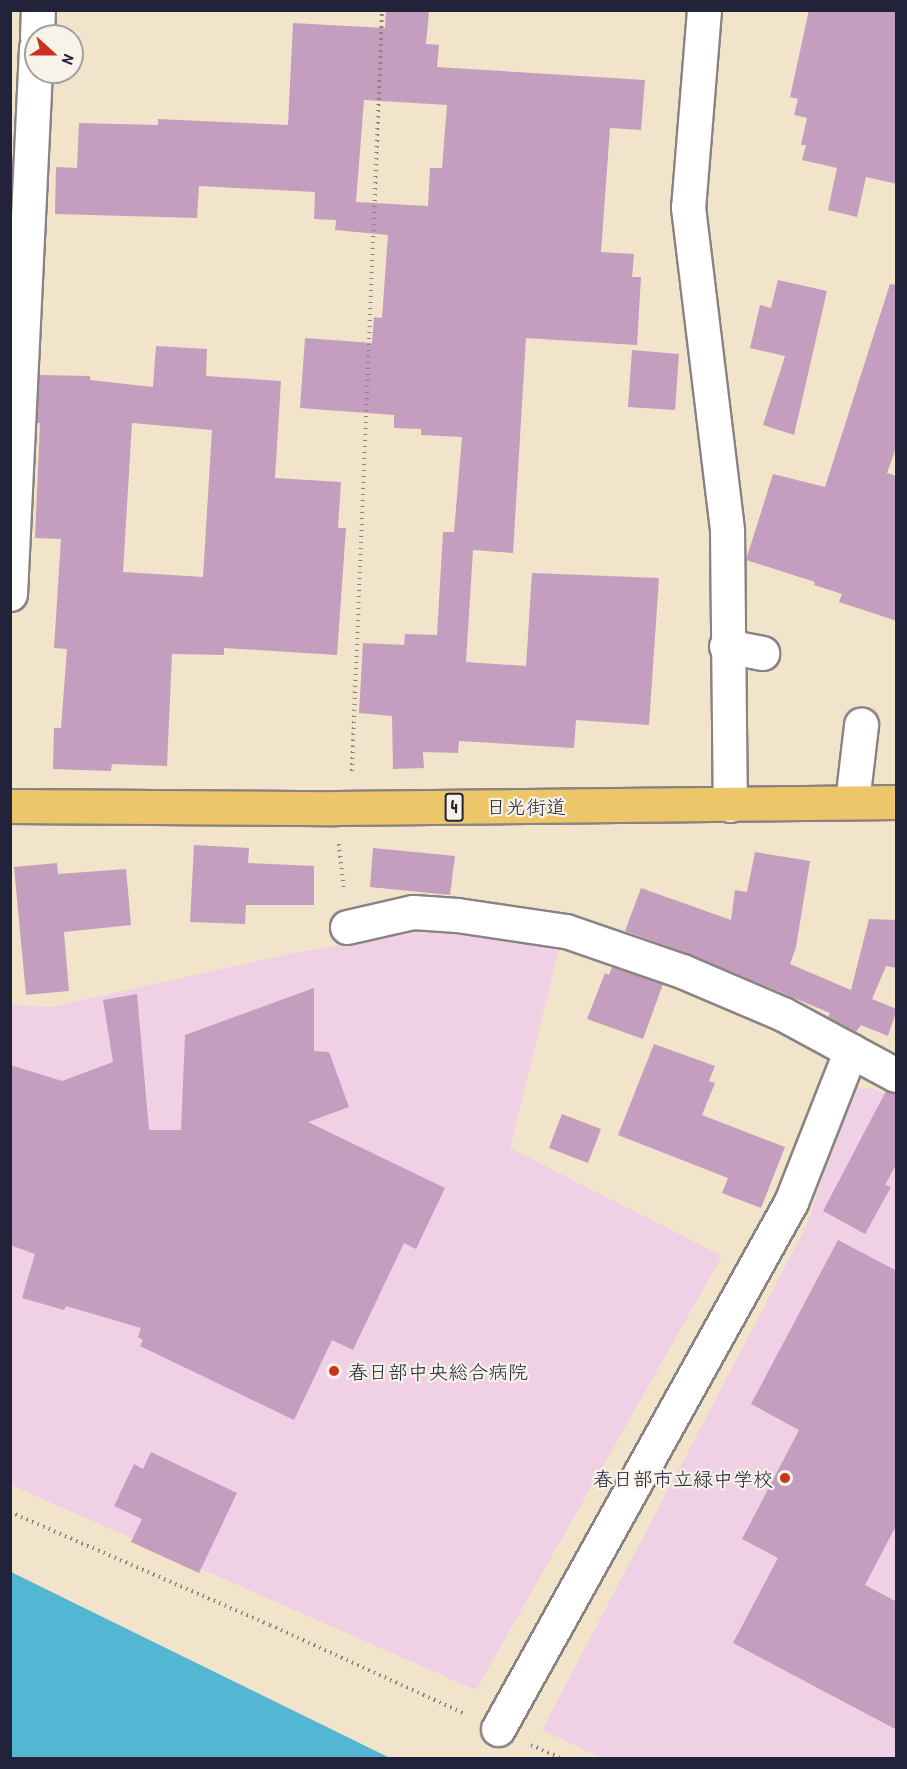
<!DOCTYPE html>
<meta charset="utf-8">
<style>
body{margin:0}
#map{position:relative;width:907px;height:1769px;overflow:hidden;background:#f1e4ca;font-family:"Patrick Hand","Klee One",sans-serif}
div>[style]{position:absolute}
.built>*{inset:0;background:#f0d0e4}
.water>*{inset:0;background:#53b6d2}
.building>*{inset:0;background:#c49ebf}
.path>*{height:4px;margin-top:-2px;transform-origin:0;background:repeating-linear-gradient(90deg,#8a8382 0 1.5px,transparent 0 6px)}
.roads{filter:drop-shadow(2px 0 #8a8382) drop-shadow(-2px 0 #8a8382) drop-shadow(0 2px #8a8382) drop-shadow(0 -2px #8a8382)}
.minor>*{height:33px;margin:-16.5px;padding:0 16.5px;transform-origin:16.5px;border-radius:16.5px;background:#fff}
.highway>*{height:33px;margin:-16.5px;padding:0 16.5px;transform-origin:16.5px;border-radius:16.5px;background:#ecc669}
.dots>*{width:16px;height:16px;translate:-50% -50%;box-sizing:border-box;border:3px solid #f7f3e8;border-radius:50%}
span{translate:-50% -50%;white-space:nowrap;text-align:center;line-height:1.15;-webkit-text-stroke:4.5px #f7f3e8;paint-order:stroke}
.shield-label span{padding:2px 4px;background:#f7f3e8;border:2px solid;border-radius:4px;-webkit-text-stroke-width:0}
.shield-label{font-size:18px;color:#22223b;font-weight:700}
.street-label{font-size:20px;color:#22223b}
.poi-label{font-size:20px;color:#22223b}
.left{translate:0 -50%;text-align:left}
.right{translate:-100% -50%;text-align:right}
.frame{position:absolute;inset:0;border:12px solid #22223b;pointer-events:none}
.north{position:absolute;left:24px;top:24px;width:60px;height:60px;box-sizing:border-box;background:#f7f3e8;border:2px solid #a29fa3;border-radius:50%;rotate:111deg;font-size:16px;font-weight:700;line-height:24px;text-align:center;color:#22223b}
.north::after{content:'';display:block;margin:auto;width:21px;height:27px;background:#c8321e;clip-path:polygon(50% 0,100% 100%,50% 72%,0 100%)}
</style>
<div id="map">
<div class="built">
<div style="clip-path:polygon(430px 928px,562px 936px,510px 1148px,722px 1256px,476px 1690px,11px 1485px,11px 1005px,51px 1007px,290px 954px)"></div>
<div style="clip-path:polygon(872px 1088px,896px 1100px,896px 1758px,602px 1758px,542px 1730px,806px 1227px,852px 1089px)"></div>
</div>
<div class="water">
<div style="clip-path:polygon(11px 1572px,390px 1758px,11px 1758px)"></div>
</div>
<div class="building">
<div style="clip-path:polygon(evenodd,386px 10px,429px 12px,426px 44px,439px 45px,437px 67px,645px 80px,641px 130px,610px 128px,601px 252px,634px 254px,632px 277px,641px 277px,637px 345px,526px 338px,513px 553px,473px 550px,466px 662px,526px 666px,532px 573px,659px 578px,649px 725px,576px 720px,574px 748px,459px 741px,458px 753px,423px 752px,424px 768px,393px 769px,392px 716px,359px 713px,363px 643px,404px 645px,405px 634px,437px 635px,443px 532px,454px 532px,462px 437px,421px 435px,421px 429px,394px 428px,394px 415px,300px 408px,305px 338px,372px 343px,374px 317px,382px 318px,388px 235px,335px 230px,336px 220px,314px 219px,315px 192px,199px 186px,197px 218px,55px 214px,56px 167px,77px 168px,79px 123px,158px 125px,158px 119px,288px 125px,293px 23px,385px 28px,386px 10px,364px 100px,447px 105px,442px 168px,430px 168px,428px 206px,356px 202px,364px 100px)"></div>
<div style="clip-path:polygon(809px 10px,897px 10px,897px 184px,866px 177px,857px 217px,828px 210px,837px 168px,802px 160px,806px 145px,801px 145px,807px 118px,794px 115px,798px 99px,790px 97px)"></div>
<div style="clip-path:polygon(778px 280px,827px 291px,794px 435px,763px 425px,785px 356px,750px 348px,760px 305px,771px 308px)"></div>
<div style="clip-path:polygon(890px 284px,897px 285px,897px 445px,887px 473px,897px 476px,897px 621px,839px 602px,842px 594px,814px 585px,815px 582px,746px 560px,773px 474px,825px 487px)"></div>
<div style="clip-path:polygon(evenodd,156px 346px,207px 349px,206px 376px,281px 381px,275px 478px,341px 482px,338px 528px,346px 528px,337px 655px,224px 648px,224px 655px,172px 654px,167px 766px,112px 764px,111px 771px,53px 769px,54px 728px,61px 728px,67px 649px,54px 648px,61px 539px,35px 538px,40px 423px,37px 423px,39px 375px,90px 376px,90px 380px,153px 387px,156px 346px,132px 423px,212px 430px,203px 577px,123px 572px,132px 423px)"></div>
<div style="clip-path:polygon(632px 350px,679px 354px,675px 410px,628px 407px)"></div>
<div style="clip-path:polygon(194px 845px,249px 848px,248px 863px,314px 866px,314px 905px,246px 905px,245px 924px,190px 922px)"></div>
<div style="clip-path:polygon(373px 848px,455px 856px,450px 895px,370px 887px)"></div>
<div style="clip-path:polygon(755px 852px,810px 861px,796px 947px,790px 964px,851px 990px,869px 919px,897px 920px,897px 968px,886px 966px,872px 999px,897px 1009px,888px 1036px,861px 1025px,856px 1032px,828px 1017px,830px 1013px,689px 954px,625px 931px,641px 888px,731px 920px,735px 890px,747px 892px)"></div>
<div style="clip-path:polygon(57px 863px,58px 874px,126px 869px,131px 925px,64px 932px,69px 991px,26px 995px,14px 867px)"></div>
<div style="clip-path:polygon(612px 967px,663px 984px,643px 1039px,587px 1019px,605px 973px,609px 975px)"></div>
<div style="clip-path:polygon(314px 988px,314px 1051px,329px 1052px,349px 1107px,308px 1122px,445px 1188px,416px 1249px,404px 1243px,353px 1350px,332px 1340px,294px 1420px,140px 1346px,143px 1340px,138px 1337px,141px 1328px,66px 1306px,64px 1310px,22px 1298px,35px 1254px,10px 1245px,10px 1065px,62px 1081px,113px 1062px,103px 1000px,137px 994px,149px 1130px,181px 1130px,185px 1035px)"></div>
<div style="clip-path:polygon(654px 1044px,715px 1066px,709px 1081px,715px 1083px,702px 1115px,785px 1147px,761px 1208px,722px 1193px,728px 1178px,618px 1135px)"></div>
<div style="clip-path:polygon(886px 1091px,897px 1094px,897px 1163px,885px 1185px,891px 1187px,865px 1234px,823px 1211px)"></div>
<div style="clip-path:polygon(562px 1114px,601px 1129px,588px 1163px,549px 1148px)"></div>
<div style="clip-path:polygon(838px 1240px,897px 1271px,897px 1524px,865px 1585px,897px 1602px,897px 1730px,733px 1643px,778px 1558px,742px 1539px,799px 1430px,751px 1404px)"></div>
<div style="clip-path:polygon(151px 1452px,237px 1493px,199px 1573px,131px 1542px,142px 1519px,114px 1506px,134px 1464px,143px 1469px)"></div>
</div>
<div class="path">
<div style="left:352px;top:771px;width:762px;rotate:-87.74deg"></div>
<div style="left:339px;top:844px;width:46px;rotate:83.8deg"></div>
<div style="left:10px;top:1512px;width:283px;rotate:23.5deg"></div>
<div style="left:270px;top:1625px;width:214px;rotate:24.5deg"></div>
<div style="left:531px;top:1745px;width:32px;rotate:24deg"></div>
</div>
<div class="roads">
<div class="minor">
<div style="left:704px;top:10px;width:198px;rotate:94.6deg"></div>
<div style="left:688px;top:207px;width:326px;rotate:83.1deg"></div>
<div style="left:727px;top:531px;width:274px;rotate:89.4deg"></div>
<div style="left:37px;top:36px;width:26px;rotate:-88deg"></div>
<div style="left:10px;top:594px;width:547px;rotate:-87.27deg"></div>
<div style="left:726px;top:646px;width:37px;rotate:11deg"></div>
<div style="left:852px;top:802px;width:78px;rotate:-83.3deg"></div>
<div style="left:347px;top:927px;width:68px;rotate:-12.8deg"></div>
<div style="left:413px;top:912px;width:44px;rotate:3.9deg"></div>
<div style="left:457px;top:915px;width:110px;rotate:8.4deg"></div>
<div style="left:566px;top:931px;width:123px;rotate:19deg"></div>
<div style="left:682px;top:971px;width:110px;rotate:23.1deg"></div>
<div style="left:783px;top:1014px;width:128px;rotate:28.4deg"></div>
<div style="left:498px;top:1729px;width:603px;rotate:-60.93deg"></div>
<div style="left:791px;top:1202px;width:163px;rotate:-68.5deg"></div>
</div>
<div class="highway">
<div style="left:10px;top:806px;width:325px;rotate:0.4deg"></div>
<div style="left:335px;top:808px;width:561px;rotate:-0.61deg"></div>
</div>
</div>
<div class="dots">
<div style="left:334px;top:1371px;background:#c8321e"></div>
<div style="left:785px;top:1478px;background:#c8321e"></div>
</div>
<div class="shield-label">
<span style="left:454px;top:807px">4</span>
</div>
<div class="street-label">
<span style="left:526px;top:806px">日光街道</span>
</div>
<div class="poi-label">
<span class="left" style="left:348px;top:1371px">春日部中央総合病院</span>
<span class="right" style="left:773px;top:1478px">春日部市立緑中学校</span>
</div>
<div class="frame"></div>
<div class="north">N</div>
</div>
